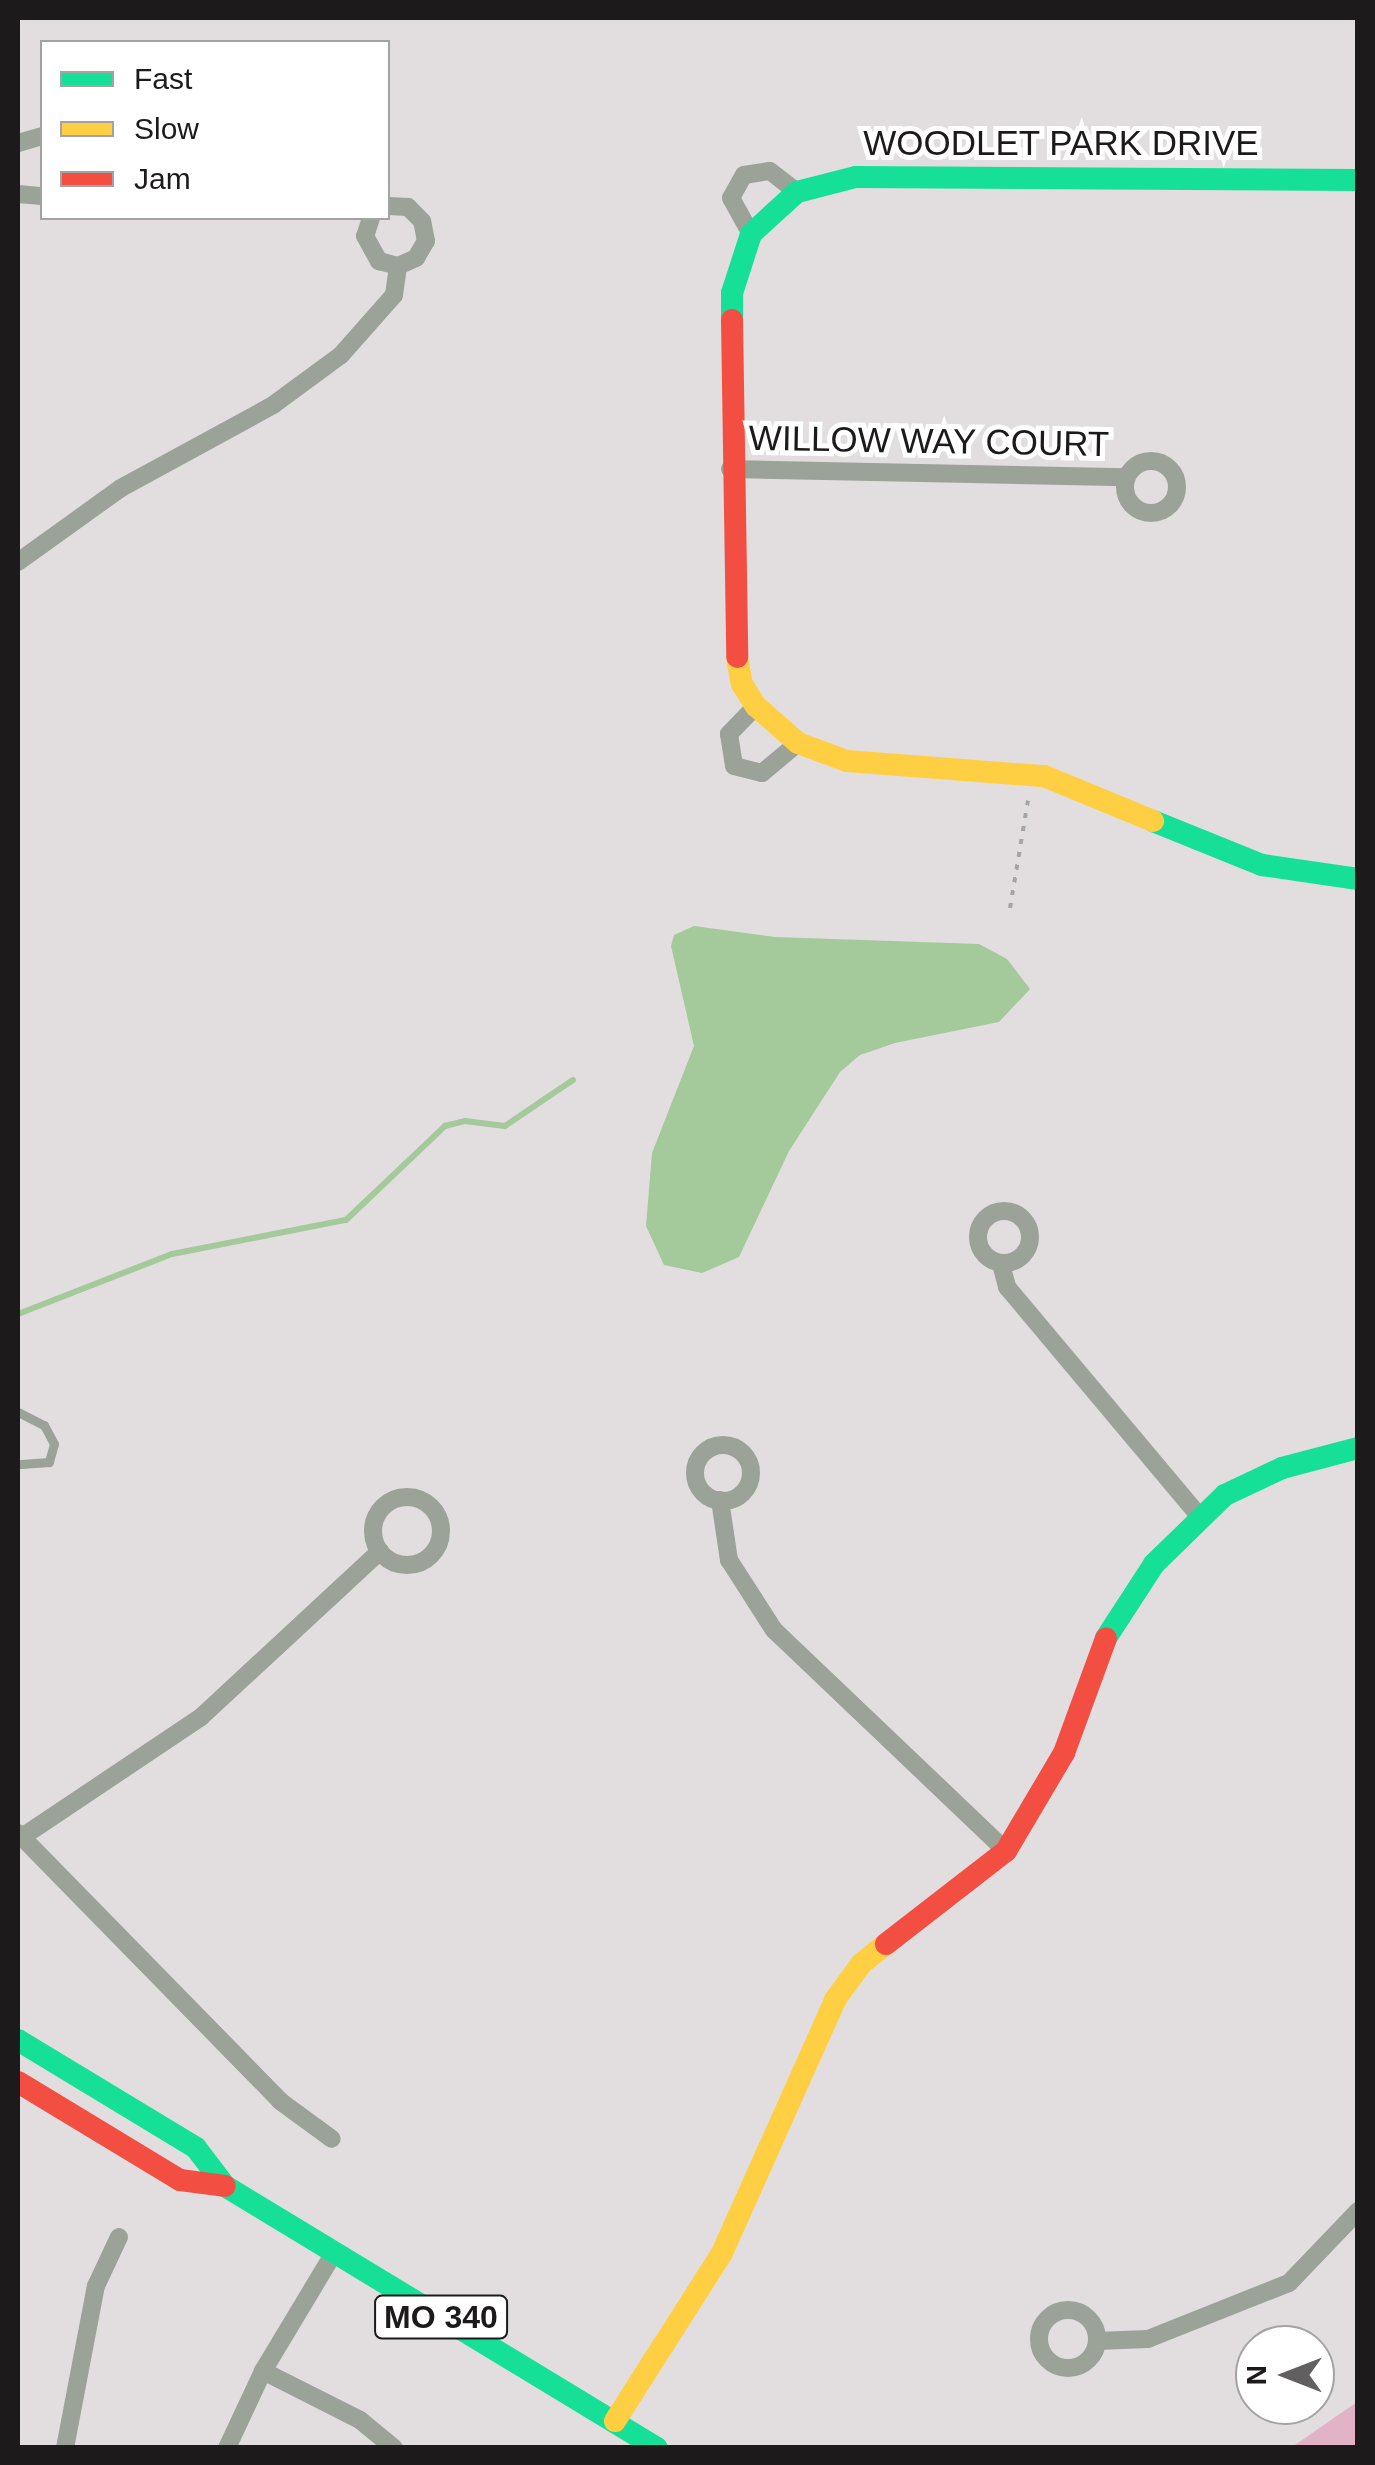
<!DOCTYPE html>
<style>
body{margin:0}
#map{position:relative;width:1375px;height:2465px;overflow:hidden;background:#e2dee0;font-family:Helvetica,sans-serif}
div>[style]{position:absolute}
.forest>*{inset:0;background:#e2b2c6}
.water>*{inset:0;background:#a4c99a}
.stream>*{height:6px;margin:-3px;padding:0 3px;transform-origin:3px;border-radius:3px;background:#a4c99a}
.path>*{height:4px;margin-top:-2px;transform-origin:0;background:repeating-linear-gradient(90deg,#a4a7a1 0 5px,transparent 0 13px)}
.lane>*{height:9px;margin:-4.5px;padding:0 4.5px;transform-origin:4.5px;border-radius:4.5px;background:#9ba298}
.street>*{height:18px;margin:-9px;padding:0 9px;transform-origin:9px;border-radius:9px;background:#9ba298}
.street>.ring{margin:-9px;padding:0;box-sizing:content-box;background:none;border:18px solid #9ba298;border-radius:50%}
.fast>*{height:22px;margin:-11px;padding:0 11px;transform-origin:11px;border-radius:11px;background:#16e098}
.slow>*{height:22px;margin:-11px;padding:0 11px;transform-origin:11px;border-radius:11px;background:#ffcf43}
.jam>*{height:22px;margin:-11px;padding:0 11px;transform-origin:11px;border-radius:11px;background:#f24e42}
span{translate:-50% -50%;white-space:nowrap;text-align:center;line-height:1.15;-webkit-text-stroke:10px #fff;paint-order:stroke}
.shield-label span{padding:2px 8px;background:#fff;border:2px solid;border-radius:8px;-webkit-text-stroke-width:0}
.shield-label{font-size:32px;color:#1c1a1a;font-weight:700}
.street-label{font-size:35px;color:#1c1a1a}
.frame{position:absolute;inset:0;border:20px solid #1c1a1a;pointer-events:none}
.legend{position:absolute;left:40px;top:40px;width:350px;height:180px;box-sizing:border-box;background:#fff;border:2px solid #a4a3a3;margin:0;padding:12px 18px;list-style:none;font-size:30px;color:#1c1a1a}
.legend li{display:flex;align-items:center;gap:20px;height:50px}
.legend b{width:50px;border:2px solid #a4a3a3}
.north{position:absolute;left:1235px;top:2325px;width:100px;height:100px;box-sizing:border-box;background:#fff;border:2px solid #a4a3a3;border-radius:50%;rotate:270deg;font-size:28px;font-weight:700;line-height:40px;text-align:center;color:#1c1a1a}
.north::after{content:'';display:block;margin:auto;width:35px;height:45px;background:#615f5f;clip-path:polygon(50% 0,100% 100%,50% 72%,0 100%)}
</style>
<div id="map">
<div class="forest">
<div style="clip-path:polygon(1357px 2402px,1357px 2447px,1292px 2447px)"></div>
</div>
<div class="water">
<div style="clip-path:polygon(694px 926px,775px 937px,979px 944px,1007px 959px,1030px 989px,999px 1022px,895px 1043px,860px 1055px,840px 1072px,789px 1151px,739px 1257px,702px 1273px,664px 1265px,646px 1226px,652px 1153px,694px 1046px,671px 946px,674px 935px)"></div>
</div>
<div class="stream">
<div style="left:18px;top:1314px;width:165px;rotate:-21.3deg"></div>
<div style="left:172px;top:1254px;width:177px;rotate:-11.1deg"></div>
<div style="left:346px;top:1220px;width:137px;rotate:-43.5deg"></div>
<div style="left:445px;top:1126px;width:21px;rotate:-14deg"></div>
<div style="left:465px;top:1121px;width:40px;rotate:7.1deg"></div>
<div style="left:505px;top:1126px;width:82px;rotate:-34.1deg"></div>
</div>
<div class="path">
<div style="left:1010px;top:908px;width:109px;rotate:-80.5deg"></div>
</div>
<div class="lane">
<div style="left:18px;top:1412px;width:29px;rotate:27deg"></div>
<div style="left:44px;top:1425px;width:21px;rotate:62deg"></div>
<div style="left:54px;top:1444px;width:19px;rotate:106deg"></div>
<div style="left:49px;top:1462px;width:31px;rotate:176deg"></div>
</div>
<div class="street">
<div style="left:18px;top:143px;width:25px;rotate:-16deg"></div>
<div style="left:18px;top:194px;width:24px;rotate:5deg"></div>
<div style="left:371px;top:218px;width:19px;rotate:108deg"></div>
<div style="left:365px;top:236px;width:29px;rotate:61deg"></div>
<div style="left:379px;top:261px;width:20px;rotate:15deg"></div>
<div style="left:398px;top:266px;width:20px;rotate:-24deg"></div>
<div style="left:416px;top:258px;width:20px;rotate:-60deg"></div>
<div style="left:426px;top:241px;width:20px;rotate:-101deg"></div>
<div style="left:422px;top:221px;width:20px;rotate:-135deg"></div>
<div style="left:408px;top:207px;width:20px;rotate:-177deg"></div>
<div style="left:751px;top:234px;width:41px;rotate:-119.1deg"></div>
<div style="left:731px;top:198px;width:26px;rotate:-61deg"></div>
<div style="left:744px;top:175px;width:26px;rotate:-9deg"></div>
<div style="left:770px;top:171px;width:34px;rotate:38deg"></div>
<div class="ring" style="left:1125px;top:461px;width:34px;height:34px"></div>
<div style="left:730px;top:469px;width:396px;rotate:1.2deg"></div>
<div style="left:18px;top:562px;width:127px;rotate:-35.7deg"></div>
<div style="left:121px;top:488px;width:173px;rotate:-28.6deg"></div>
<div style="left:273px;top:405px;width:84px;rotate:-36.3deg"></div>
<div style="left:341px;top:355px;width:80px;rotate:-48.5deg"></div>
<div style="left:394px;top:295px;width:29px;rotate:-82deg"></div>
<div style="left:756px;top:706px;width:39px;rotate:134deg"></div>
<div style="left:729px;top:734px;width:32px;rotate:81deg"></div>
<div style="left:734px;top:766px;width:29px;rotate:14deg"></div>
<div style="left:762px;top:773px;width:47px;rotate:-39.8deg"></div>
<div class="ring" style="left:978px;top:1211px;width:34px;height:34px"></div>
<div style="left:1001px;top:1264px;width:24px;rotate:75deg"></div>
<div style="left:1007px;top:1287px;width:299px;rotate:50deg"></div>
<div class="ring" style="left:695px;top:1445px;width:38px;height:38px"></div>
<div class="ring" style="left:373px;top:1497px;width:50px;height:50px"></div>
<div style="left:720px;top:1500px;width:61px;rotate:81.5deg"></div>
<div style="left:729px;top:1560px;width:83px;rotate:57.3deg"></div>
<div style="left:774px;top:1630px;width:320px;rotate:43.6deg"></div>
<div style="left:18px;top:1833px;width:375px;rotate:45.6deg"></div>
<div style="left:280px;top:2101px;width:64px;rotate:36.2deg"></div>
<div style="left:22px;top:1837px;width:216px;rotate:-33.8deg"></div>
<div style="left:201px;top:1717px;width:244px;rotate:-42.8deg"></div>
<div class="ring" style="left:1039px;top:2310px;width:40px;height:40px"></div>
<div style="left:1097px;top:2341px;width:51px;rotate:-2.2deg"></div>
<div style="left:1148px;top:2339px;width:152px;rotate:-21.7deg"></div>
<div style="left:1289px;top:2283px;width:100px;rotate:-46.2deg"></div>
<div style="left:263px;top:2371px;width:109px;rotate:26.8deg"></div>
<div style="left:360px;top:2420px;width:44px;rotate:39.5deg"></div>
<div style="left:65px;top:2448px;width:165px;rotate:-79.2deg"></div>
<div style="left:96px;top:2286px;width:54px;rotate:-64.9deg"></div>
<div style="left:227px;top:2448px;width:85px;rotate:-64.9deg"></div>
<div style="left:263px;top:2371px;width:138px;rotate:-59deg"></div>
</div>
<div class="fast">
<div style="left:732px;top:320px;width:27px;rotate:-90deg"></div>
<div style="left:732px;top:293px;width:62px;rotate:-72.1deg"></div>
<div style="left:751px;top:234px;width:62px;rotate:-42.4deg"></div>
<div style="left:797px;top:192px;width:61px;rotate:-14.3deg"></div>
<div style="left:856px;top:177px;width:502px;rotate:0.34deg"></div>
<div style="left:1153px;top:821px;width:118px;rotate:22deg"></div>
<div style="left:1262px;top:865px;width:97px;rotate:8.3deg"></div>
<div style="left:1106px;top:1638px;width:88px;rotate:-57deg"></div>
<div style="left:1154px;top:1564px;width:99px;rotate:-44.2deg"></div>
<div style="left:1225px;top:1495px;width:63px;rotate:-25.3deg"></div>
<div style="left:1282px;top:1468px;width:79px;rotate:-14.7deg"></div>
<div style="left:18px;top:2040px;width:208px;rotate:31.2deg"></div>
<div style="left:196px;top:2148px;width:48px;rotate:52.7deg"></div>
<div style="left:225px;top:2186px;width:505px;rotate:31.24deg"></div>
</div>
<div class="slow">
<div style="left:737px;top:657px;width:27px;rotate:80deg"></div>
<div style="left:742px;top:684px;width:26px;rotate:58deg"></div>
<div style="left:756px;top:706px;width:56px;rotate:41.4deg"></div>
<div style="left:798px;top:743px;width:52px;rotate:20.2deg"></div>
<div style="left:847px;top:761px;width:198px;rotate:4.4deg"></div>
<div style="left:1044px;top:776px;width:118px;rotate:22.4deg"></div>
<div style="left:615px;top:2421px;width:199px;rotate:-57.5deg"></div>
<div style="left:722px;top:2253px;width:277px;rotate:-65.9deg"></div>
<div style="left:835px;top:2000px;width:44px;rotate:-54.2deg"></div>
<div style="left:861px;top:1964px;width:32px;rotate:-39deg"></div>
</div>
<div class="jam">
<div style="left:732px;top:320px;width:337px;rotate:89.1deg"></div>
<div style="left:886px;top:1944px;width:152px;rotate:-37.8deg"></div>
<div style="left:1006px;top:1851px;width:114px;rotate:-59.4deg"></div>
<div style="left:1064px;top:1753px;width:122px;rotate:-69.9deg"></div>
<div style="left:18px;top:2082px;width:189px;rotate:31.2deg"></div>
<div style="left:180px;top:2180px;width:45px;rotate:7.6deg"></div>
</div>
<div class="shield-label">
<span style="left:441px;top:2317px">MO 340</span>
</div>
<div class="street-label">
<span style="left:1061px;top:143px">WOODLET PARK DRIVE</span>
<span style="left:929px;top:441px;rotate:1deg">WILLOW WAY COURT</span>
</div>
<div class="frame"></div>
<ul class="legend">
<li><b style="height:12px;background:#16e098"></b>Fast</li>
<li><b style="height:12px;background:#ffcf43"></b>Slow</li>
<li><b style="height:12px;background:#f24e42"></b>Jam</li>
</ul>
<div class="north">N</div>
</div>
